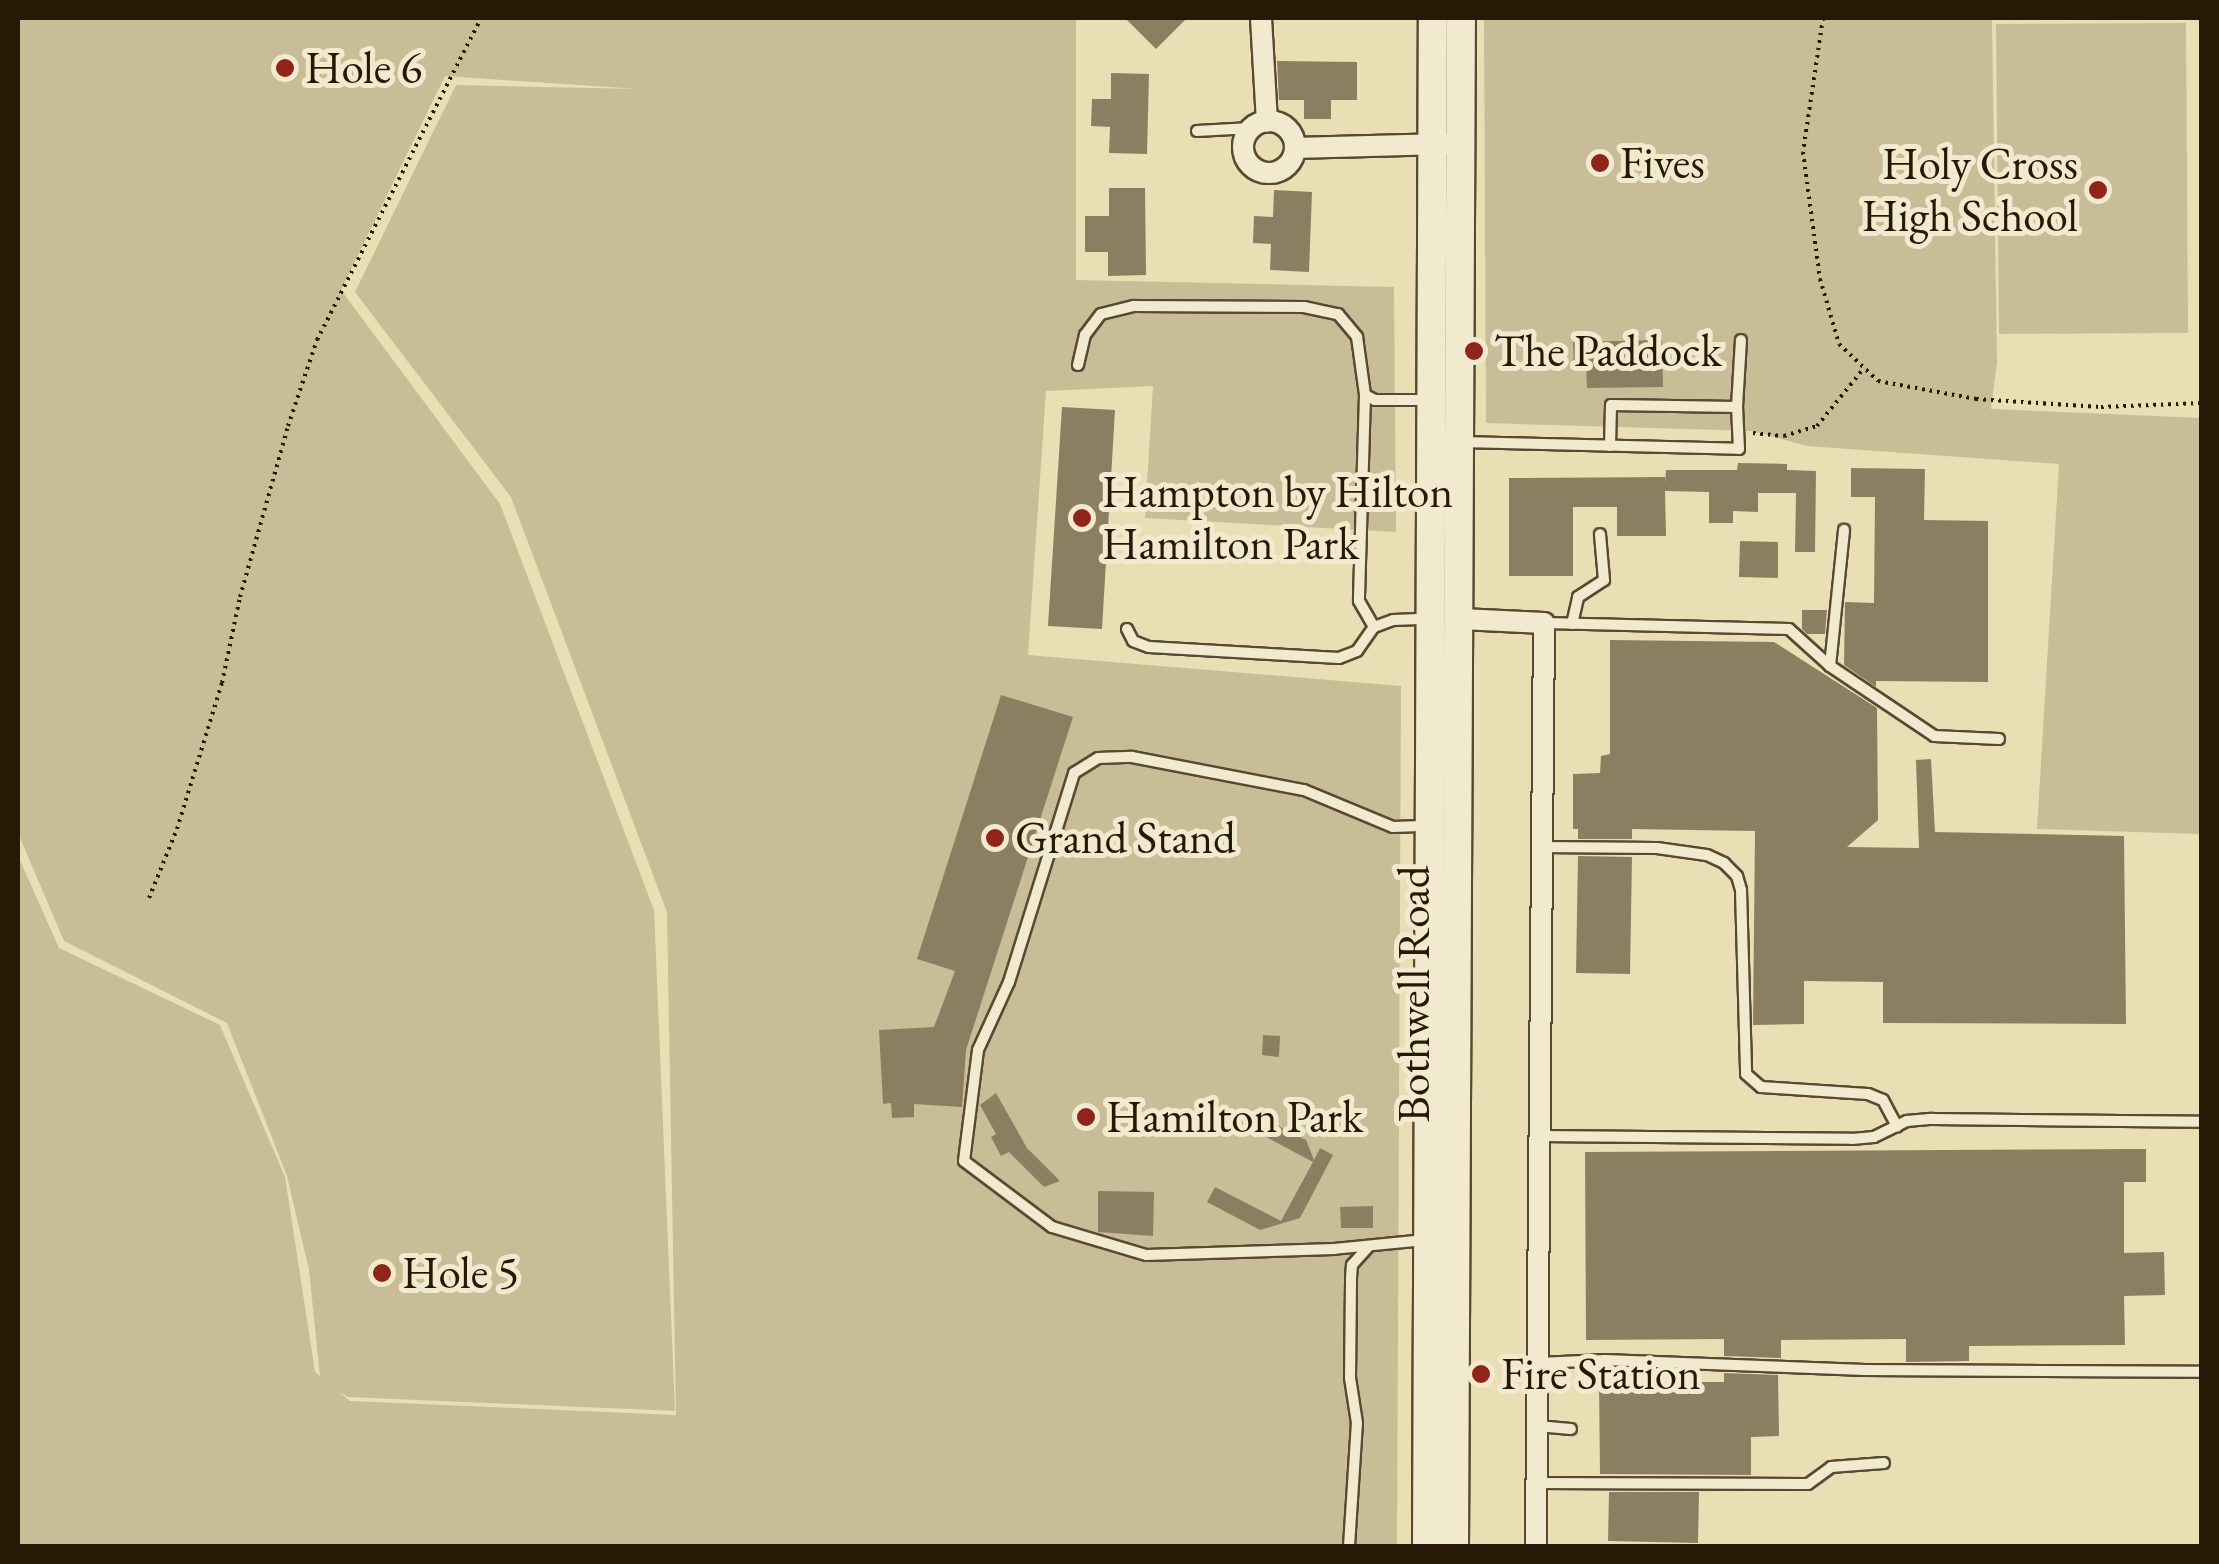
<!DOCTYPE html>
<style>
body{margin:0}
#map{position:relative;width:2219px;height:1564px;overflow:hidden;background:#e9deb4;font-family:"EB Garamond",serif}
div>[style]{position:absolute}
.green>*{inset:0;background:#c8bd97}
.building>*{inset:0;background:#8c7f61}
.path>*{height:4px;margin-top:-2px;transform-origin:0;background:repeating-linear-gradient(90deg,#281907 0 2.5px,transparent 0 7.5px)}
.roads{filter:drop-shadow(2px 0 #584a32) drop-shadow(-2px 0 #584a32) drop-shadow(0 2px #584a32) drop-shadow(0 -2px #584a32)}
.service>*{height:10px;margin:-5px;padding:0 5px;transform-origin:5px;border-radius:5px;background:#f1eace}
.minor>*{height:20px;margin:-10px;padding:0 10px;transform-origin:10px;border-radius:10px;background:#f1eace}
.minor>.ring{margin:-10px;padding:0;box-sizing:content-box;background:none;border:20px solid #f1eace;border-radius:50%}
.secondary>*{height:28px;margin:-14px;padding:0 14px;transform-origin:14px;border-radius:14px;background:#f1eace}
.dots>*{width:28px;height:28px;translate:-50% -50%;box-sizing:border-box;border:5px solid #f1eace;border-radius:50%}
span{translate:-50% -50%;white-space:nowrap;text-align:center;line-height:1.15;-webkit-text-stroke:10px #f1eace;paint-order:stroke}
.poi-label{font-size:45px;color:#281907}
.left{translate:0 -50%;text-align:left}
.right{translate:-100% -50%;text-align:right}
.street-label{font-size:45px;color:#281907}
.frame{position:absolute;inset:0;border:20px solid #281907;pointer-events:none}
</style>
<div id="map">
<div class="green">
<div style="clip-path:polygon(evenodd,18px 18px,1076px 18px,1076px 280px,1394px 287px,1396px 532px,1145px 518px,1153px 386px,1046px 391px,1028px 655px,1401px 686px,1397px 1546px,18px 1546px,18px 856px,59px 948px,220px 1025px,285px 1177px,315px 1372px,320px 1376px,309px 1270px,287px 1176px,227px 1023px,64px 941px,18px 833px,18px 18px,445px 76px,638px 89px,456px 85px,355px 292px,511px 497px,667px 912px,676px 1415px,350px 1401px,340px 1393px,348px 1397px,675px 1411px,654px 910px,500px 504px,341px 290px,445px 76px)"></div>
<div style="clip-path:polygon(1484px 18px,1992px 18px,1997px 363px,1991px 409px,2201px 418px,2201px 834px,2037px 829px,2059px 464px,1807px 446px,1753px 431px,1486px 423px)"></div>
<div style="clip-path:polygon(2186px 23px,2188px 333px,1999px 334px,1996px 24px)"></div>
</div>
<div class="building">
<div style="clip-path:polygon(1125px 18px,1187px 18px,1156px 49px)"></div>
<div style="clip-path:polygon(1277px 61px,1357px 62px,1357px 100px,1331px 100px,1331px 119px,1304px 119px,1304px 100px,1279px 100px)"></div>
<div style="clip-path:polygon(1111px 73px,1149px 74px,1147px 154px,1109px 153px,1110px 127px,1091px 126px,1092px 99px,1111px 99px)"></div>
<div style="clip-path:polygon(1109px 188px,1145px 188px,1146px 275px,1108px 276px,1108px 252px,1085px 252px,1085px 216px,1109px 216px)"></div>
<div style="clip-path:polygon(1274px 190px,1312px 192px,1309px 272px,1270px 270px,1271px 244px,1253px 243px,1254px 216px,1273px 217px)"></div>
<div style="clip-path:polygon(1662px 340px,1663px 387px,1587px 388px,1586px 366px,1574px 366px,1573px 342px)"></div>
<div style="clip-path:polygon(1062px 407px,1115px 410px,1102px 629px,1048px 626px)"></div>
<div style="clip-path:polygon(1738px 463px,1787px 464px,1787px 470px,1816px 471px,1815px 552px,1795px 552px,1796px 493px,1758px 493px,1758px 512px,1733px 511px,1733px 523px,1709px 523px,1709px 492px,1665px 491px,1666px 536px,1617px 536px,1617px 507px,1573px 507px,1573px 576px,1509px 576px,1509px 478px,1665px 477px,1665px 483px,1666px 470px,1737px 470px)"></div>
<div style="clip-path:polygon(1851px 468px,1925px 469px,1924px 520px,1988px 521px,1988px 682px,1876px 681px,1876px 687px,1844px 665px,1845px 602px,1874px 603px,1875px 497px,1851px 497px)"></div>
<div style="clip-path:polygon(1740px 541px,1778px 542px,1778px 578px,1739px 577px)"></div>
<div style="clip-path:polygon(1802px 610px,1827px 610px,1825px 634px,1807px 634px,1802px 629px)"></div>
<div style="clip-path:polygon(1610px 640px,1774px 642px,1877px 708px,1878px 820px,1847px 847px,1919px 848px,1916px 760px,1931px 759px,1935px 832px,2124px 836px,2126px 1024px,1883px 1023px,1883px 982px,1804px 981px,1804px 1024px,1753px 1025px,1755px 831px,1632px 829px,1632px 839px,1578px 839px,1578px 829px,1573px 829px,1573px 774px,1600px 773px,1601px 756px,1610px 754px)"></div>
<div style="clip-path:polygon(1001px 695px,1073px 717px,966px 1050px,962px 1107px,914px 1104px,914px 1117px,892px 1118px,891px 1103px,883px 1104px,879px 1030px,934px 1027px,955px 971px,917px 959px)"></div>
<div style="clip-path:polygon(1578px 856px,1632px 857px,1630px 974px,1576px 973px)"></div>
<div style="clip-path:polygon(1263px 1035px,1280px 1036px,1279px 1057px,1262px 1055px)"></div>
<div style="clip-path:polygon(996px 1093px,1027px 1148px,1060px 1181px,1044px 1187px,1009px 1152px,1001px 1156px,991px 1137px,996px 1134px,980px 1105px)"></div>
<div style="clip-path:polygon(1253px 1113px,1306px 1140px,1314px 1160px,1320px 1148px,1333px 1155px,1300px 1218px,1260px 1230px,1207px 1202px,1215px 1187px,1281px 1221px,1313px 1162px,1246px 1126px)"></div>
<div style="clip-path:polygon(2146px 1149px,2146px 1182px,2124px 1182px,2124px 1253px,2164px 1252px,2165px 1295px,2124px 1296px,2125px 1345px,1969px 1346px,1969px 1361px,1906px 1362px,1906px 1339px,1781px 1340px,1781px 1358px,1724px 1356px,1724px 1339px,1586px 1340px,1585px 1152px)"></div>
<div style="clip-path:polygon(1098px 1191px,1154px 1192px,1153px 1236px,1098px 1232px)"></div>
<div style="clip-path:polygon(1373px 1206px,1373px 1228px,1341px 1228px,1340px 1207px)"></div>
<div style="clip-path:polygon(1724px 1373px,1778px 1375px,1779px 1436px,1751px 1437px,1751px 1475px,1600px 1474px,1599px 1382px,1724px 1382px)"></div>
<div style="clip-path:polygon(1609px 1492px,1699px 1492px,1698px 1543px,1608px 1541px)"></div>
</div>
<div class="path">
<div style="left:1823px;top:18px;width:135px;rotate:98.5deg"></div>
<div style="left:1803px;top:152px;width:128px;rotate:82.4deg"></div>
<div style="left:1820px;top:279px;width:68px;rotate:73.7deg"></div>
<div style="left:1839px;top:344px;width:54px;rotate:43.5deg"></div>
<div style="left:1878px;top:381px;width:100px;rotate:10.4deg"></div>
<div style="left:1976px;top:399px;width:125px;rotate:3.7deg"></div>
<div style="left:2101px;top:407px;width:101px;rotate:-2.3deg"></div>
<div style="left:1753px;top:433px;width:31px;rotate:6deg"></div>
<div style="left:1784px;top:436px;width:34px;rotate:-17deg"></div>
<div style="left:1817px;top:426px;width:75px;rotate:-51deg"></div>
<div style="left:149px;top:898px;width:74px;rotate:-67.9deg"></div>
<div style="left:177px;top:829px;width:153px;rotate:-72.9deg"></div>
<div style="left:222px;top:683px;width:88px;rotate:-78.2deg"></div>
<div style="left:240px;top:597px;width:178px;rotate:-74.3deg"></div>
<div style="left:288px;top:426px;width:91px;rotate:-71.4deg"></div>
<div style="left:317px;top:340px;width:361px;rotate:-63deg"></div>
</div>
<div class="roads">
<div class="service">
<div style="left:1197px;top:131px;width:54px;rotate:-3.2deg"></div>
<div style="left:1078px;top:365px;width:31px;rotate:-77deg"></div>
<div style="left:1085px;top:335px;width:26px;rotate:-53deg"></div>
<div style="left:1101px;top:314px;width:34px;rotate:-14deg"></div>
<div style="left:1134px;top:306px;width:170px;rotate:0.3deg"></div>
<div style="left:1304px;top:307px;width:35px;rotate:12deg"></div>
<div style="left:1338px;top:314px;width:30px;rotate:50deg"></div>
<div style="left:1357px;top:337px;width:59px;rotate:82.1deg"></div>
<div style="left:1365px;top:395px;width:11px;rotate:27deg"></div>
<div style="left:1375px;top:400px;width:55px"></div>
<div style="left:1365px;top:395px;width:206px;rotate:91.7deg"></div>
<div style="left:1359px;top:601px;width:30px;rotate:60deg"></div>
<div style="left:1461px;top:442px;width:278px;rotate:1.4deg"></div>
<div style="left:1739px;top:449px;width:42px;rotate:-92.7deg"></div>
<div style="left:1610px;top:446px;width:41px;rotate:-88.6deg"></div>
<div style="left:1611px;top:405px;width:126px;rotate:0.9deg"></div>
<div style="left:1737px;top:407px;width:67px;rotate:-86.6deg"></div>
<div style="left:1545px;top:623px;width:244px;rotate:1.4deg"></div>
<div style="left:1789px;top:629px;width:55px;rotate:42.1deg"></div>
<div style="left:1830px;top:666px;width:125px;rotate:33.9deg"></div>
<div style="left:1934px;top:736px;width:65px;rotate:2.6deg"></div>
<div style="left:1572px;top:624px;width:28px;rotate:-77deg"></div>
<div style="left:1578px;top:597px;width:31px;rotate:-33deg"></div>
<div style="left:1604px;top:580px;width:46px;rotate:-95deg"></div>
<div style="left:1127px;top:629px;width:13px;rotate:63deg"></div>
<div style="left:1133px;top:641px;width:17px;rotate:21deg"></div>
<div style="left:1149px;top:647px;width:190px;rotate:3.3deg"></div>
<div style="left:1339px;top:658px;width:19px;rotate:-21deg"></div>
<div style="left:1357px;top:651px;width:29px;rotate:-55deg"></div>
<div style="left:1374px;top:627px;width:20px;rotate:-20deg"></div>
<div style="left:1393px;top:620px;width:33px;rotate:-2deg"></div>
<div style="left:1830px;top:666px;width:137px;rotate:-84.1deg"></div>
<div style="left:1541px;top:847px;width:116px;rotate:0.5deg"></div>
<div style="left:1657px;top:848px;width:50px;rotate:8deg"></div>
<div style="left:1707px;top:855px;width:19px;rotate:25deg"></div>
<div style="left:1724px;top:863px;width:18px;rotate:45deg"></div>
<div style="left:1737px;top:876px;width:15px;rotate:74deg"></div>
<div style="left:1741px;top:890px;width:184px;rotate:88.4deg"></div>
<div style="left:1746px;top:1074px;width:20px;rotate:41deg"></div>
<div style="left:1761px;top:1087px;width:107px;rotate:3.7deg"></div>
<div style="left:1868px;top:1094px;width:16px;rotate:22deg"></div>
<div style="left:1883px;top:1100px;width:30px;rotate:62deg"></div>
<div style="left:1538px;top:1136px;width:314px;rotate:0.5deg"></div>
<div style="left:1852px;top:1139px;width:22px;rotate:-5deg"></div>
<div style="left:1874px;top:1137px;width:37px;rotate:-26deg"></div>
<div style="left:1907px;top:1121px;width:25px;rotate:-5deg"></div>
<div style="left:1932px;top:1119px;width:270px;rotate:0.6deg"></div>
<div style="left:1425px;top:1240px;width:91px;rotate:174.4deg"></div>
<div style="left:1334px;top:1249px;width:188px;rotate:178.2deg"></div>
<div style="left:1146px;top:1255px;width:98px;rotate:-163.4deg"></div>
<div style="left:1052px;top:1227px;width:110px;rotate:-143.1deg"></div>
<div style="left:964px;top:1161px;width:112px;rotate:-82.8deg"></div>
<div style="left:978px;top:1050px;width:75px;rotate:-65.5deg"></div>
<div style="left:1009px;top:982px;width:219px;rotate:-72.7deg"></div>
<div style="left:1074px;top:773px;width:28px;rotate:-32deg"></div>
<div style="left:1098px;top:758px;width:34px;rotate:-2deg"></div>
<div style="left:1132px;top:757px;width:175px;rotate:10.9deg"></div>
<div style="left:1304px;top:790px;width:96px;rotate:22.6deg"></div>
<div style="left:1393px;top:827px;width:35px;rotate:-2deg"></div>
<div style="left:1538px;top:1363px;width:67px;rotate:-2.6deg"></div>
<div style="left:1605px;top:1360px;width:260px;rotate:2.2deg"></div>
<div style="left:1865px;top:1370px;width:337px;rotate:0.3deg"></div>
<div style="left:1537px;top:1426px;width:34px;rotate:5deg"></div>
<div style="left:1537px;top:1483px;width:271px;rotate:0.2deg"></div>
<div style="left:1808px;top:1484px;width:29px;rotate:-36deg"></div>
<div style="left:1831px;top:1467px;width:53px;rotate:-4.3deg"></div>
<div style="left:1349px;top:1546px;width:123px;rotate:-86.3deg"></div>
<div style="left:1357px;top:1423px;width:46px;rotate:-98.8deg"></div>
<div style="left:1350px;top:1378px;width:100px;rotate:-89.4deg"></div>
<div style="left:1351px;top:1278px;width:13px;rotate:-86deg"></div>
<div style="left:1352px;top:1265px;width:25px;rotate:-48deg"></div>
</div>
<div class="minor">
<div style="left:1261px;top:18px;width:104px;rotate:86.7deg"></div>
<div class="ring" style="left:1243px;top:121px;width:32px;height:32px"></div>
<div style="left:1295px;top:148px;width:149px;rotate:-1.5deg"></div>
<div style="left:1461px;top:619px;width:83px;rotate:2.8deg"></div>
<div style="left:1544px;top:623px;width:923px;rotate:90.5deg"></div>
</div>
<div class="secondary">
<div style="left:1427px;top:1546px;width:1528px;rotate:-89.78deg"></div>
<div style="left:1454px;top:1546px;width:1528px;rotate:-89.74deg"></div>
</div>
</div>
<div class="dots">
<div style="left:285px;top:68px;background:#8f2418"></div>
<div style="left:1600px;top:163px;background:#8f2418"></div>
<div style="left:2098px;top:190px;background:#8f2418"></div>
<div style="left:1474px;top:351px;background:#8f2418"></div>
<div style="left:1082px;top:518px;background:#8f2418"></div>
<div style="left:995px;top:838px;background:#8f2418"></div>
<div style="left:1086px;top:1117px;background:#8f2418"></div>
<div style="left:382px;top:1273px;background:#8f2418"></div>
<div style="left:1481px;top:1374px;background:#8f2418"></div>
</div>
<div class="poi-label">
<span class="left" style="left:305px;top:68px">Hole 6</span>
<span class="left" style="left:1620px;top:163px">Fives</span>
<span class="right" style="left:2078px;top:190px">Holy Cross<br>High School</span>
<span class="left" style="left:1494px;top:351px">The Paddock</span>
<span class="left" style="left:1102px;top:518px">Hampton by Hilton<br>Hamilton Park</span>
<span class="left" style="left:1015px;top:838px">Grand Stand</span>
<span class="left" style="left:1106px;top:1117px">Hamilton Park</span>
<span class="left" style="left:402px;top:1273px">Hole 5</span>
<span class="left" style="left:1501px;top:1374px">Fire Station</span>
</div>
<div class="street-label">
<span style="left:1414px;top:994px;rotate:-90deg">Bothwell Road</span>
</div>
<div class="frame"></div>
</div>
